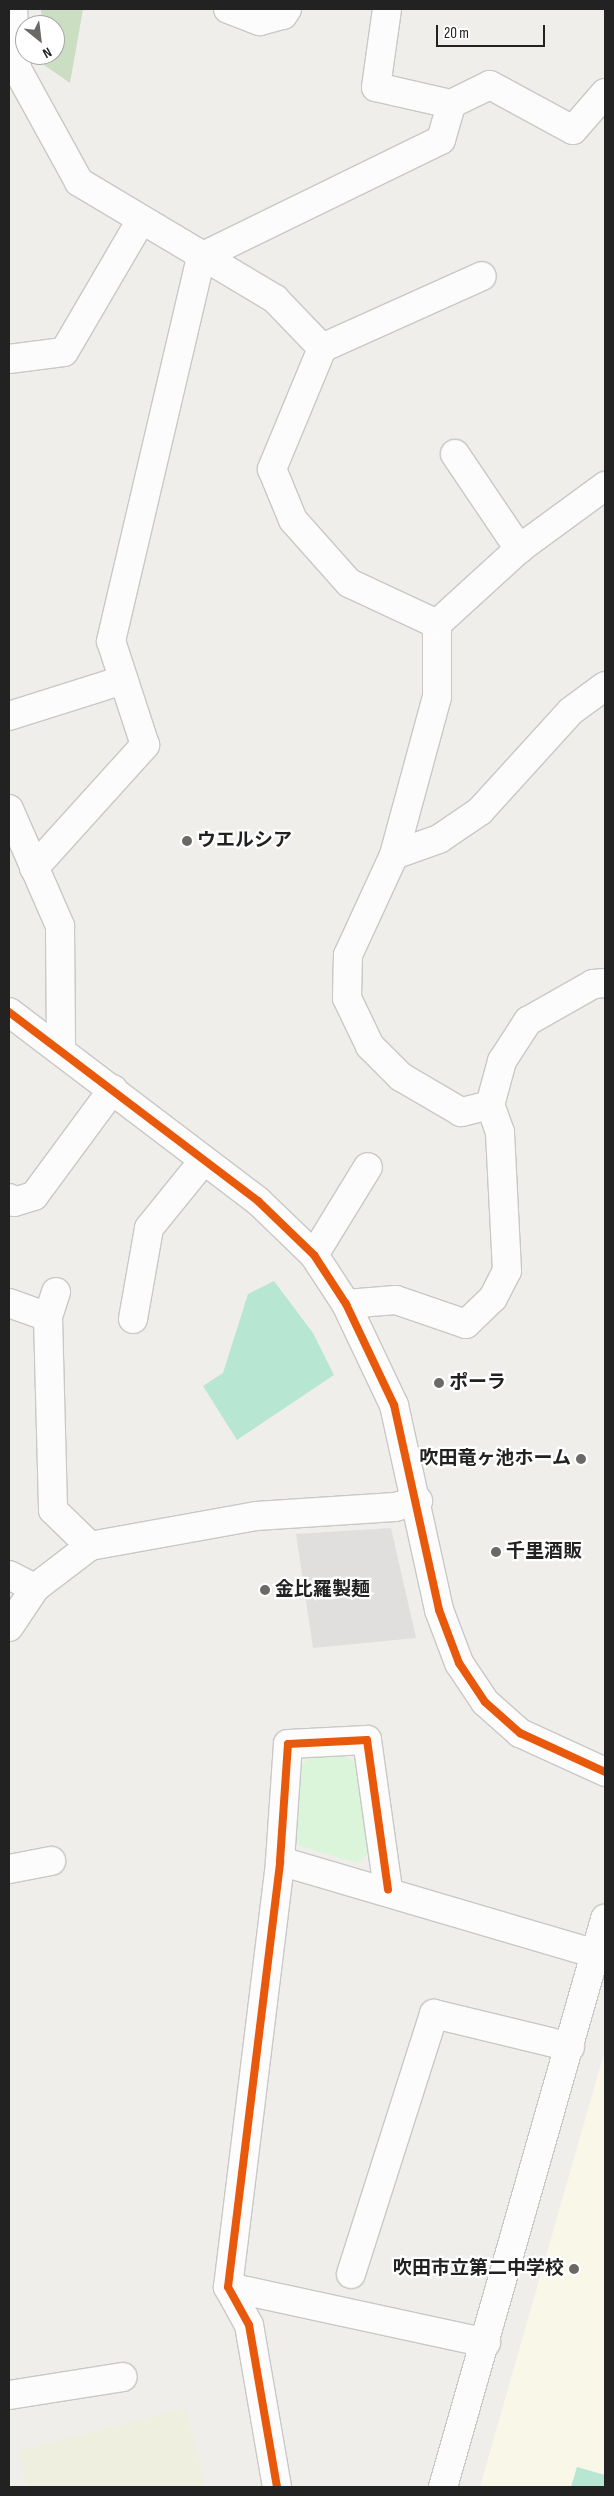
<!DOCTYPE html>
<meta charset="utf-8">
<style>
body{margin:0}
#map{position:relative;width:614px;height:2496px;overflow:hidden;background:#f0eeeb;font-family:"Sofia Sans Condensed","Noto Sans JP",sans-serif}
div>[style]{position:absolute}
.education>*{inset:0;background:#f8f7e8}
.farmland>*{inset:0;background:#efefdf}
.forest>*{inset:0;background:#cbdec1}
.park>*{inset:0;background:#daf5da}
.pitch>*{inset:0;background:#b7e6d2}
.parking>*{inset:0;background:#e0dfde}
.roads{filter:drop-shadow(1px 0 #c9c8c7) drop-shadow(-1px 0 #c9c8c7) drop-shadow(0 1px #c9c8c7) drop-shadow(0 -1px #c9c8c7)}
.minor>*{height:28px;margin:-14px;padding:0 14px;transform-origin:14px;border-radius:14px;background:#fdfcfc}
.cycleway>*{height:8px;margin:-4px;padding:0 4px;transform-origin:4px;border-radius:4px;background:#e8590c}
.dots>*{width:14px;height:14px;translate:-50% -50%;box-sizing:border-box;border:2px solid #fff;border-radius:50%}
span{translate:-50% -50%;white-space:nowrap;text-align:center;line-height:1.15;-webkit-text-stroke:4.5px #fff;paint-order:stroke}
.poi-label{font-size:19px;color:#222;font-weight:700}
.left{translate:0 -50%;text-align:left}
.right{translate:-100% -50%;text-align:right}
.frame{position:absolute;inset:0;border:10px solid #222;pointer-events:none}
.north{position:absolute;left:15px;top:15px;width:50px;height:50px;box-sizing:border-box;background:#fff;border:1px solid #a7a7a7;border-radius:50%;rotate:151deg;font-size:14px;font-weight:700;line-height:20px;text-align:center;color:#222}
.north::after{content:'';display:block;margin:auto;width:18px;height:22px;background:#6a6968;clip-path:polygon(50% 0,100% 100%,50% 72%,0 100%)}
.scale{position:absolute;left:436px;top:25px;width:109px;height:22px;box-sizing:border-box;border:2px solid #222;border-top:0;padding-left:6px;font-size:15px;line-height:18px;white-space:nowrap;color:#222;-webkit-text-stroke:4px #fff;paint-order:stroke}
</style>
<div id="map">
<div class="education">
<div style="clip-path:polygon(605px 2050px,605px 2487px,480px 2487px)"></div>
</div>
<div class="farmland">
<div style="clip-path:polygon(186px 2408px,206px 2487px,27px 2487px,17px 2451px)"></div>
</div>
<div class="forest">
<div style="clip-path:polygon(41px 9px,83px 9px,70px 83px,44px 65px,44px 55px,55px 55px,55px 25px,42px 25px)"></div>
</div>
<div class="park">
<div style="clip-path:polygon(342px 1753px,357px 1764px,368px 1854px,357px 1863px,300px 1846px,293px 1831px,300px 1767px,311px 1755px)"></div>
</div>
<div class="pitch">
<div style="clip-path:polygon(274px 1281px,313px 1333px,334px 1375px,237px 1440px,203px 1386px,223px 1373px,248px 1294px)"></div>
<div style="clip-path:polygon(577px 2467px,605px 2475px,605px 2487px,571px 2487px)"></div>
</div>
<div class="parking">
<div style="clip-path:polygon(391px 1528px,416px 1638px,313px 1648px,296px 1534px)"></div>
</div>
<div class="roads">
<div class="minor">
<div style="left:13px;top:9px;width:60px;rotate:86.2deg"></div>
<div style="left:17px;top:69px;width:129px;rotate:61.2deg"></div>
<div style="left:79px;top:182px;width:228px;rotate:30.8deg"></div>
<div style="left:275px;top:299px;width:68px;rotate:46.2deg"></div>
<div style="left:228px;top:9px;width:34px;rotate:21deg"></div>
<div style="left:260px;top:21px;width:24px;rotate:-15deg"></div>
<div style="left:283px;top:15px;width:7px;rotate:-56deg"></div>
<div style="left:387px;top:9px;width:79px;rotate:98deg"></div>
<div style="left:376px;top:87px;width:77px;rotate:12.8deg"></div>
<div style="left:451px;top:104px;width:43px;rotate:-26deg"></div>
<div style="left:490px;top:85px;width:94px;rotate:28.5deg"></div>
<div style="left:573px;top:130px;width:49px;rotate:-49.1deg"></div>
<div style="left:9px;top:359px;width:55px;rotate:-7.3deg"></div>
<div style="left:64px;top:352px;width:153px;rotate:-59.7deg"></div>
<div style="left:455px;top:454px;width:115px;rotate:56deg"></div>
<div style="left:437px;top:624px;width:97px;rotate:-155deg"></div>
<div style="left:349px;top:583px;width:84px;rotate:-131.6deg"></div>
<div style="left:293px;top:520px;width:55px;rotate:-112.4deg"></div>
<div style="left:272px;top:469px;width:131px;rotate:-67.5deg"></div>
<div style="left:322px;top:348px;width:175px;rotate:-24.2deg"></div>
<div style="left:9px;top:716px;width:120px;rotate:-17.5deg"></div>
<div style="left:9px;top:809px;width:128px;rotate:66.4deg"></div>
<div style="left:60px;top:926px;width:123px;rotate:89.5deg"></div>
<div style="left:394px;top:855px;width:48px;rotate:-19.6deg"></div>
<div style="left:439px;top:839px;width:50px;rotate:-34.3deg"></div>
<div style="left:480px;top:811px;width:135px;rotate:-47.7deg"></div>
<div style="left:571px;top:711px;width:42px;rotate:-36.3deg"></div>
<div style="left:34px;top:868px;width:166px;rotate:-47.9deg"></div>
<div style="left:145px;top:745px;width:109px;rotate:-108.1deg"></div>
<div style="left:111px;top:641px;width:394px;rotate:-76.8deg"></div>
<div style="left:201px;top:257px;width:267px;rotate:-26deg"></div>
<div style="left:441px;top:140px;width:37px;rotate:-74deg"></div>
<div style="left:9px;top:1012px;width:313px;rotate:37.2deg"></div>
<div style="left:258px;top:1201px;width:78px;rotate:44deg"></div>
<div style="left:314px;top:1255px;width:59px;rotate:56.9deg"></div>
<div style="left:346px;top:1304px;width:112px;rotate:64.6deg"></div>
<div style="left:394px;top:1405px;width:210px;rotate:77.6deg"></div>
<div style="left:439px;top:1610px;width:57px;rotate:69.3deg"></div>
<div style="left:459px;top:1663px;width:47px;rotate:56.3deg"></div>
<div style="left:485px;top:1702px;width:47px;rotate:41.5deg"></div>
<div style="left:520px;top:1733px;width:94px;rotate:24.6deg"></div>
<div style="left:490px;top:1105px;width:30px;rotate:166deg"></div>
<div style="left:461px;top:1112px;width:69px;rotate:-149.7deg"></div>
<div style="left:401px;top:1077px;width:44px;rotate:-135deg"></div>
<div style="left:370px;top:1046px;width:53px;rotate:-115.6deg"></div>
<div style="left:347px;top:998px;width:43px;rotate:-88.7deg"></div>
<div style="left:348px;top:955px;width:110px;rotate:-65.3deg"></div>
<div style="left:394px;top:855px;width:164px;rotate:-74.8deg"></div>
<div style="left:437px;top:697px;width:73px;rotate:-90deg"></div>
<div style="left:437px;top:624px;width:111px;rotate:-42.4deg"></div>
<div style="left:519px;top:549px;width:107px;rotate:-36.2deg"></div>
<div style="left:9px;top:1198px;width:6px;rotate:39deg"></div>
<div style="left:14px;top:1202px;width:21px;rotate:-17deg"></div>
<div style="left:34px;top:1196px;width:133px;rotate:-53.6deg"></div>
<div style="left:314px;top:1255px;width:103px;rotate:-58.5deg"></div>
<div style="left:56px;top:1292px;width:26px;rotate:108deg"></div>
<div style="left:48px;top:1317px;width:193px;rotate:88.5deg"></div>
<div style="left:53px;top:1510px;width:52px;rotate:44.2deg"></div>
<div style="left:9px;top:1303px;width:41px;rotate:19.7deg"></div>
<div style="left:346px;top:1304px;width:50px;rotate:-4.6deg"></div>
<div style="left:396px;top:1300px;width:74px;rotate:18.9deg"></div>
<div style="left:466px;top:1324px;width:37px;rotate:-44deg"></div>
<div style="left:493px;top:1298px;width:30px;rotate:-63deg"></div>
<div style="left:507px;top:1271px;width:139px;rotate:-92.9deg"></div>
<div style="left:500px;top:1132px;width:29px;rotate:-110deg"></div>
<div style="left:490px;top:1105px;width:46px;rotate:-74.7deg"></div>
<div style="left:502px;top:1061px;width:48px;rotate:-57deg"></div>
<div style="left:528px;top:1021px;width:75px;rotate:-29.6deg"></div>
<div style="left:593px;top:984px;width:12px;rotate:-5deg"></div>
<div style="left:133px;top:1319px;width:92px;rotate:-80deg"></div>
<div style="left:149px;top:1228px;width:87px;rotate:-51deg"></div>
<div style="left:9px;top:1575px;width:29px;rotate:27deg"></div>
<div style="left:9px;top:1627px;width:47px;rotate:-56.3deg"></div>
<div style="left:35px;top:1588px;width:69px;rotate:-37.4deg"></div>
<div style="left:90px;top:1546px;width:169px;rotate:-10.2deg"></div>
<div style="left:256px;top:1516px;width:139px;rotate:-3.7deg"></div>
<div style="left:395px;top:1507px;width:24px;rotate:-15deg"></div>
<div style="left:280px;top:1861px;width:330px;rotate:16.4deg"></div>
<div style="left:9px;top:1869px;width:43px;rotate:-10.8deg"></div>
<div style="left:351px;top:2274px;width:273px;rotate:-72.3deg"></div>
<div style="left:434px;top:2014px;width:140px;rotate:13.6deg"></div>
<div style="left:228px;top:2287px;width:264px;rotate:12.2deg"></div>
<div style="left:9px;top:2395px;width:115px;rotate:-9deg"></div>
<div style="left:277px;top:2487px;width:164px;rotate:-99.8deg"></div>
<div style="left:249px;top:2325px;width:43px;rotate:-118.9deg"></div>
<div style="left:228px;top:2287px;width:429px;rotate:-83deg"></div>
<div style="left:280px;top:1861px;width:117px;rotate:-86.1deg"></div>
<div style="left:288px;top:1744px;width:79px;rotate:-2.9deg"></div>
<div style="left:367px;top:1740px;width:151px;rotate:82deg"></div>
<div style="left:443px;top:2487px;width:591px;rotate:-74.08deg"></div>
</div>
</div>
<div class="cycleway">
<div style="left:9px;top:1012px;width:313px;rotate:37.2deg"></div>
<div style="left:258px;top:1201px;width:78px;rotate:44deg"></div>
<div style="left:314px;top:1255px;width:59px;rotate:56.9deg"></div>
<div style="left:346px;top:1304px;width:112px;rotate:64.6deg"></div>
<div style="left:394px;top:1405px;width:210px;rotate:77.6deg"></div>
<div style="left:439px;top:1610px;width:57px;rotate:69.3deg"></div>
<div style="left:459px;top:1663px;width:47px;rotate:56.3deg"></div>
<div style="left:485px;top:1702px;width:47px;rotate:41.5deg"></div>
<div style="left:520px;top:1733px;width:94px;rotate:24.6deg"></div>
<div style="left:277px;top:2487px;width:164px;rotate:-99.8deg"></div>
<div style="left:249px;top:2325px;width:43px;rotate:-118.9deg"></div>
<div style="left:228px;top:2287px;width:429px;rotate:-83deg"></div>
<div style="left:280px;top:1861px;width:117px;rotate:-86.1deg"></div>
<div style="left:288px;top:1744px;width:79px;rotate:-2.9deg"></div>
<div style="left:367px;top:1740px;width:151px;rotate:82deg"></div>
</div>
<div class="dots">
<div style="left:187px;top:841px;background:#6a6968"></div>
<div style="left:439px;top:1383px;background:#6a6968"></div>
<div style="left:581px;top:1459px;background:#6a6968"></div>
<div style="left:496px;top:1552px;background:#6a6968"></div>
<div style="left:265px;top:1590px;background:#6a6968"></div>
<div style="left:574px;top:2269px;background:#6a6968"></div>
</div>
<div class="poi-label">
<span class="left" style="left:197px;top:841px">ウエルシア</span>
<span class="left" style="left:449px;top:1383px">ポーラ</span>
<span class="right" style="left:571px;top:1459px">吹田竜ヶ池ホーム</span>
<span class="left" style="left:506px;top:1552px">千里酒販</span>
<span class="left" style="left:275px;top:1590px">金比羅製麺</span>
<span class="right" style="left:564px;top:2269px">吹田市立第二中学校</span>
</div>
<div class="frame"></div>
<div class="north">N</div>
<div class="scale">20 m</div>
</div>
